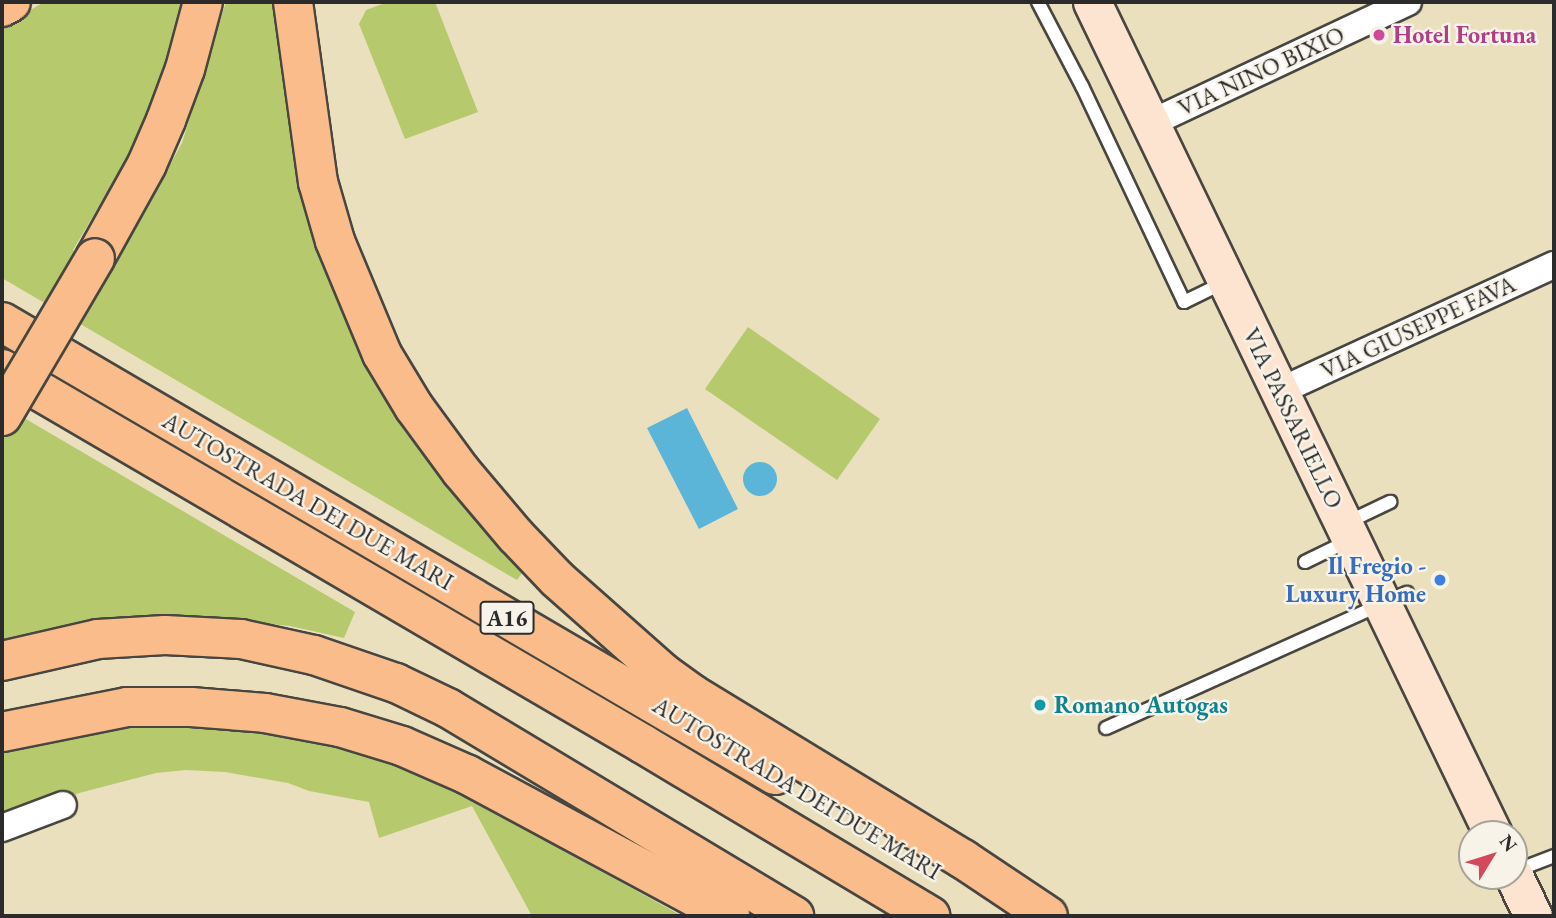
<!DOCTYPE html>
<style>
body{margin:0}
#map{position:relative;width:1556px;height:918px;overflow:hidden;background:#eae0be;font-family:"EB Garamond",serif}
div>[style]{position:absolute}
.green>*{inset:0;background:#b6c96d}
.water>*{inset:0;background:#5bb5d8}
.round{border-radius:50%}
.roads{filter:drop-shadow(2px 0 #484641) drop-shadow(-2px 0 #484641) drop-shadow(0 2px #484641) drop-shadow(0 -2px #484641)}
.lane>*{height:12px;margin:-6px;padding:0 6px;transform-origin:6px;border-radius:6px;background:#fff}
.street>*{height:26px;margin:-13px;padding:0 13px;transform-origin:13px;border-radius:13px;background:#fff}
.secondary>*{height:37px;margin:-18.5px;padding:0 18.5px;transform-origin:18.5px;border-radius:18.5px;background:#fde4d0}
.highway>*{height:38px;margin:-19px;padding:0 19px;transform-origin:19px;border-radius:19px;background:#f9bc8a}
.bridges{filter:drop-shadow(2px 0 #484641) drop-shadow(-2px 0 #484641) drop-shadow(0 2px #484641) drop-shadow(0 -2px #484641)}
.highway-bridge>*{height:38px;margin:-19px;padding:0 19px;transform-origin:19px;border-radius:19px;background:#f9bc8a}
.dots>*{width:19px;height:19px;translate:-50% -50%;box-sizing:border-box;border:4px solid #f7f3e8;border-radius:50%}
span{translate:-50% -50%;white-space:nowrap;text-align:center;line-height:1.15;-webkit-text-stroke:5px #f7f3e8;paint-order:stroke}
.shield-label span{padding:2px 5px;background:#f7f3e8;border:2px solid;border-radius:5px;-webkit-text-stroke-width:0}
.shield-label{font-size:23px;color:#2b2b2b;font-weight:700}
.hotel-label{font-size:24px;color:#b23c85;font-weight:700}
.left{translate:0 -50%;text-align:left}
.street-label{font-size:24px;color:#2b2b2b}
.shop-label{font-size:24px;color:#366cbe;font-weight:700}
.right{translate:-100% -50%;text-align:right}
.culture-label{font-size:24px;color:#0d838f;font-weight:700}
.frame{position:absolute;inset:0;border:4px solid #2b2b2b;pointer-events:none}
.north{position:absolute;left:1458px;top:820px;width:70px;height:70px;box-sizing:border-box;background:#f7f3e8;border:2px solid #a5a39c;border-radius:50%;rotate:52deg;font-size:19px;font-weight:700;line-height:28px;text-align:center;color:#2b2b2b}
.north::after{content:'';display:block;margin:auto;width:24px;height:32px;background:#d1495b;clip-path:polygon(50% 0,100% 100%,50% 72%,0 100%)}
</style>
<div id="map">
<div class="green">
<div style="clip-path:polygon(44px 2px,190px 2px,139px 138px,73px 250px,111px 272px,182px 143px,226px 2px,277px 2px,289px 120px,301px 178px,521px 565px,522px 573px,517px 580px,2px 278px,2px 27px)"></div>
<div style="clip-path:polygon(388px 2px,435px 2px,478px 112px,405px 139px,359px 24px,366px 10px)"></div>
<div style="clip-path:polygon(748px 327px,880px 419px,837px 480px,705px 389px)"></div>
<div style="clip-path:polygon(2px 405px,355px 612px,344px 638px,290px 626px,234px 620px,2px 645px,2px 461px,4px 457px,2px 455px)"></div>
<div style="clip-path:polygon(117px 723px,247px 725px,378px 754px,475px 797px,475px 802px,682px 916px,532px 916px,472px 806px,379px 838px,369px 802px,309px 791px,288px 783px,225px 772px,186px 770px,156px 773px,79px 793px,2px 820px,2px 751px)"></div>
</div>
<div class="water">
<div style="clip-path:polygon(687px 408px,738px 509px,699px 529px,647px 428px)"></div>
<div class="round" style="left:743px;top:462px;width:34px;height:34px"></div>
</div>
<div class="roads">
<div class="lane">
<div style="left:1038px;top:2px;width:95px;rotate:62.4deg"></div>
<div style="left:1082px;top:86px;width:239px;rotate:64.7deg"></div>
<div style="left:1184px;top:302px;width:43px;rotate:-26deg"></div>
<div style="left:1348px;top:522px;width:47px;rotate:-25.5deg"></div>
<div style="left:1305px;top:562px;width:48px;rotate:-26deg"></div>
<div style="left:1106px;top:728px;width:330px;rotate:-24.2deg"></div>
<div style="left:1515px;top:871px;width:42px;rotate:-21deg"></div>
</div>
<div class="street">
<div style="left:1151px;top:123px;width:284px;rotate:-25.2deg"></div>
<div style="left:1282px;top:390px;width:299px;rotate:-24.7deg"></div>
<div style="left:2px;top:828px;width:65px;rotate:-20.7deg"></div>
</div>
<div class="secondary">
<div style="left:1092px;top:2px;width:924px;rotate:64.27deg"></div>
<div style="left:1514px;top:876px;width:44px;rotate:64.6deg"></div>
</div>
<div class="highway">
<div style="left:293px;top:2px;width:182px;rotate:82.1deg"></div>
<div style="left:318px;top:182px;width:61px;rotate:73.9deg"></div>
<div style="left:335px;top:241px;width:122px;rotate:67.4deg"></div>
<div style="left:382px;top:354px;width:62px;rotate:58.9deg"></div>
<div style="left:414px;top:407px;width:79px;rotate:53.7deg"></div>
<div style="left:461px;top:471px;width:85px;rotate:49.8deg"></div>
<div style="left:516px;top:536px;width:59px;rotate:46.4deg"></div>
<div style="left:557px;top:579px;width:140px;rotate:41.5deg"></div>
<div style="left:662px;top:672px;width:39px;rotate:36deg"></div>
<div style="left:694px;top:695px;width:315px;rotate:31.4deg"></div>
<div style="left:963px;top:859px;width:102px;rotate:33.8deg"></div>
<div style="left:2px;top:7px;width:10px;rotate:-29deg"></div>
<div style="left:95px;top:258px;width:107px;rotate:-61deg"></div>
<div style="left:147px;top:164px;width:48px;rotate:-66.6deg"></div>
<div style="left:166px;top:120px;width:54px;rotate:-69.6deg"></div>
<div style="left:185px;top:69px;width:69px;rotate:-75deg"></div>
<div style="left:2px;top:322px;width:896px;rotate:30.37deg"></div>
<div style="left:2px;top:369px;width:743px;rotate:30.33deg"></div>
<div style="left:643px;top:744px;width:335px;rotate:30.9deg"></div>
<div style="left:2px;top:661px;width:98px;rotate:-12.9deg"></div>
<div style="left:98px;top:639px;width:67px;rotate:-3.4deg"></div>
<div style="left:165px;top:635px;width:76px;rotate:3deg"></div>
<div style="left:241px;top:639px;width:75px;rotate:12.4deg"></div>
<div style="left:314px;top:655px;width:87px;rotate:18.9deg"></div>
<div style="left:396px;top:683px;width:58px;rotate:25.7deg"></div>
<div style="left:448px;top:708px;width:404px;rotate:31deg"></div>
<div style="left:2px;top:732px;width:127px;rotate:-11.3deg"></div>
<div style="left:127px;top:707px;width:64px"></div>
<div style="left:191px;top:707px;width:74px;rotate:4.6deg"></div>
<div style="left:265px;top:713px;width:76px;rotate:10.6deg"></div>
<div style="left:340px;top:727px;width:65px;rotate:17deg"></div>
<div style="left:402px;top:746px;width:72px;rotate:23.7deg"></div>
<div style="left:468px;top:775px;width:298px;rotate:28.3deg"></div>
</div>
</div>
<div class="bridges">
<div class="highway-bridge">
<div style="left:2px;top:416px;width:183px;rotate:-59.5deg"></div>
</div>
</div>
<div class="dots">
<div style="left:1379px;top:35px;background:#d1479c"></div>
<div style="left:1440px;top:580px;background:#3f7fe0"></div>
<div style="left:1040px;top:705px;background:#0f9aa8"></div>
</div>
<div class="shield-label">
<span style="left:507px;top:618px">A16</span>
</div>
<div class="hotel-label">
<span class="left" style="left:1393px;top:35px">Hotel Fortuna</span>
</div>
<div class="street-label">
<span style="left:1261px;top:71px;rotate:-25deg">VIA NINO BIXIO</span>
<span style="left:1418px;top:327px;rotate:-25deg">VIA GIUSEPPE FAVA</span>
<span style="left:1293px;top:418px;rotate:64deg">VIA PASSARIELLO</span>
<span style="left:308px;top:501px;rotate:30deg">AUTOSTRADA DEI DUE MARI</span>
<span style="left:797px;top:788px;rotate:31deg">AUTOSTRADA DEI DUE MARI</span>
</div>
<div class="shop-label">
<span class="right" style="left:1426px;top:580px">Il Fregio -<br>Luxury Home</span>
</div>
<div class="culture-label">
<span class="left" style="left:1054px;top:705px">Romano Autogas</span>
</div>
<div class="frame"></div>
<div class="north">N</div>
</div>
